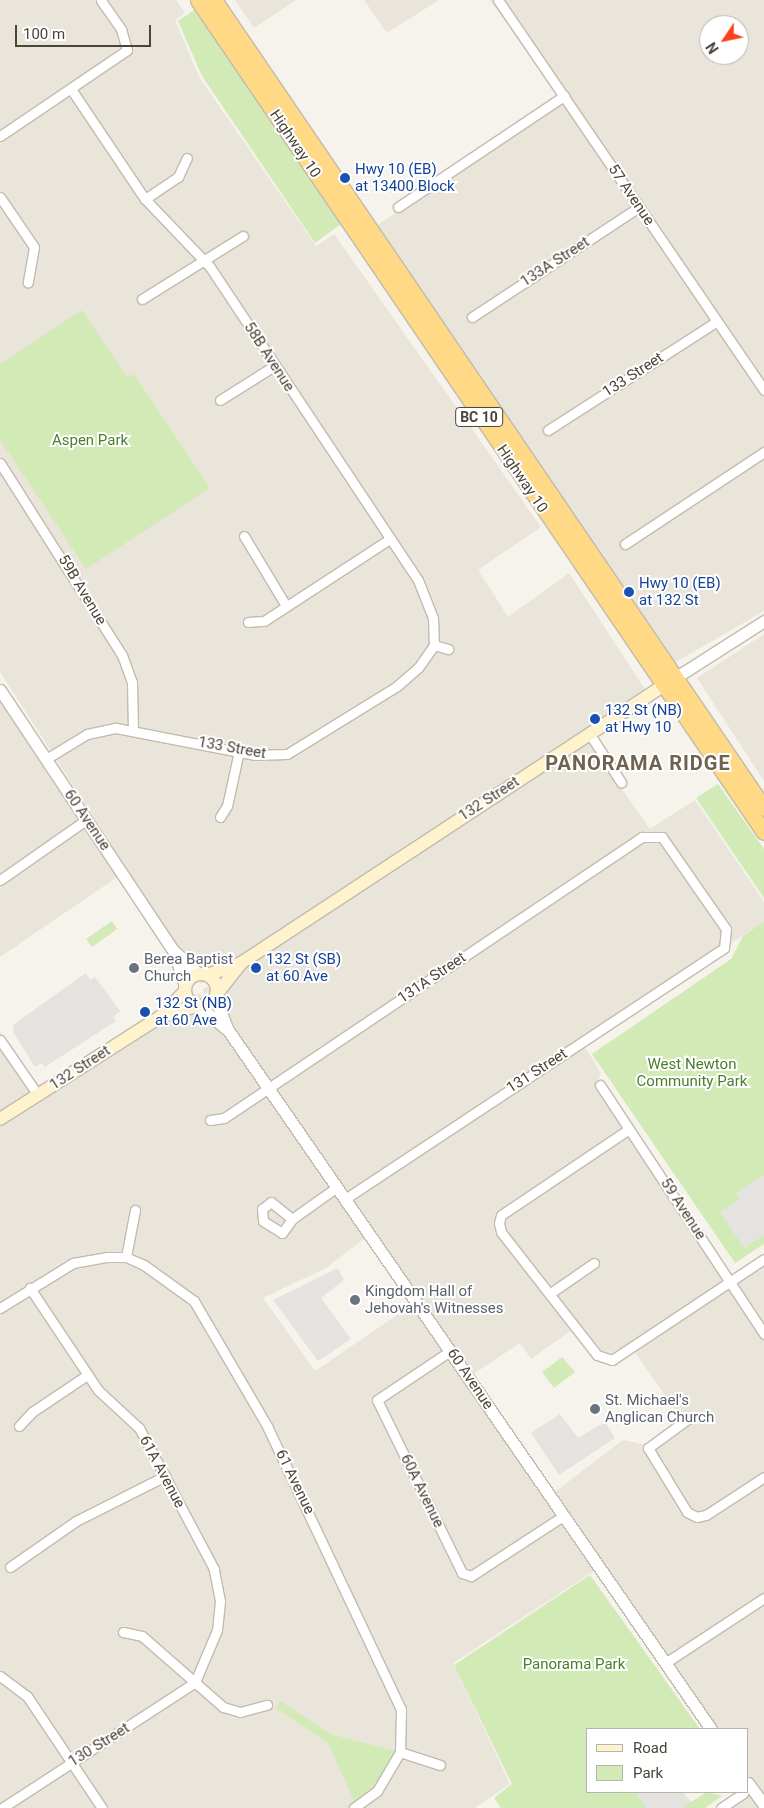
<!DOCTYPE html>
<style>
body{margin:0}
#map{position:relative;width:764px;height:1808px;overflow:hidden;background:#f6f3ec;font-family:Roboto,sans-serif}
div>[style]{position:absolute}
.residential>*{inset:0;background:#eae5da}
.green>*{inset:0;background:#d2eab5}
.parking>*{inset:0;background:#e5e3e0}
.roads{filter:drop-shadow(1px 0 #c2bbae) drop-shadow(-1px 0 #c2bbae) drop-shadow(0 1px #c2bbae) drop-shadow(0 -1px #c2bbae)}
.minor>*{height:9px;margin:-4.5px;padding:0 4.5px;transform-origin:4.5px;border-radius:4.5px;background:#fff}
.tertiary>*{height:11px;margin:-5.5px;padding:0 5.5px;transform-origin:5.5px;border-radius:5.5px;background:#fff}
.secondary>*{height:12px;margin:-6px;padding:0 6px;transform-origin:6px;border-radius:6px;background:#fff3cd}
.secondary>.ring{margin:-6px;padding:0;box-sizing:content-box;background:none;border:12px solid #fff3cd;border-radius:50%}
.trunk>*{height:15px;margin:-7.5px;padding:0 7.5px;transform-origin:7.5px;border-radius:7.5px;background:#ffd985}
.dots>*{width:14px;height:14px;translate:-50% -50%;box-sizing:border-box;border:2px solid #fff;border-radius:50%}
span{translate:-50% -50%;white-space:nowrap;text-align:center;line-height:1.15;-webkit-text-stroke:4px #fff;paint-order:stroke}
.shield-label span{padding:1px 4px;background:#fff;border:1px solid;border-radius:4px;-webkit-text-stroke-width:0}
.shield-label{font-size:14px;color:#4b4439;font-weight:700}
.street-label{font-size:15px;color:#4b4439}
.transit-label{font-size:15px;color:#164399}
.left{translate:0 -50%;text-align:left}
.park-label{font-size:15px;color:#4a7f2a}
.worship-label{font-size:15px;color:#5b616d}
.district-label{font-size:20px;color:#6e6250;font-weight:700;letter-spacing:1px}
.legend{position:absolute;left:586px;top:1728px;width:162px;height:65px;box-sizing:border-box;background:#fff;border:1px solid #b7b4b0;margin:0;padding:6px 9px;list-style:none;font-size:15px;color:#4b4439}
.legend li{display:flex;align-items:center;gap:10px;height:25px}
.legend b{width:25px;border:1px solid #b7b4b0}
.north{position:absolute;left:699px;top:15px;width:50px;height:50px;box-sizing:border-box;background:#fff;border:1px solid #b7b4b0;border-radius:50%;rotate:236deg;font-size:14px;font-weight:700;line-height:20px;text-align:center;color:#4b4439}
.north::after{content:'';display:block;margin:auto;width:18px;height:22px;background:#fc3f1d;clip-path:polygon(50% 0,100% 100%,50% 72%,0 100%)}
.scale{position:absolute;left:15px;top:25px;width:136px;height:22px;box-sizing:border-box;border:2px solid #4b4439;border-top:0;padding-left:6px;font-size:15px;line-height:18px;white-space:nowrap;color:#4b4439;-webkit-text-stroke:4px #fff;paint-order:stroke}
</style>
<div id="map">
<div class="residential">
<div style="clip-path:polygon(0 0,176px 0,185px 13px,175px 20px,199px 77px,316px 246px,334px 234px,541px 527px,478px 570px,508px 617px,569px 573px,645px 689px,201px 984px,0 672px)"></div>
<div style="clip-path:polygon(235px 0,296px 0,254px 28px)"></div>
<div style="clip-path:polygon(364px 0,439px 0,387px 33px)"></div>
<div style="clip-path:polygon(evenodd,490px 0,764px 0,764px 386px,622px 187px,764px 396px,764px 611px,674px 663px,376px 226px,562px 101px,490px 0,709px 25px,739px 25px,739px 55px,709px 55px,709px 25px)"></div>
<div style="clip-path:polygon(764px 634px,764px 781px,697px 678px)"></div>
<div style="clip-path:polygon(0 697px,119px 876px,0 957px)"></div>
<div style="clip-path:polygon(585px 737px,650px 829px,695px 800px,764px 902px,764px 921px,583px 1044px,601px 1073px,596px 1083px,725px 1283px,764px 1257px,764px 1799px,748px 1775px,748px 1729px,716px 1729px,552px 1494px,623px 1440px,646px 1445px,682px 1420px,632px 1348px,608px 1364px,596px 1358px,576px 1327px,531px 1359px,520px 1343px,469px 1377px,202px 990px)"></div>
<div style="clip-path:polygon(199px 993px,365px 1238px,326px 1268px,263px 1298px,315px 1371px,412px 1305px,597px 1569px,453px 1663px,510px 1784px,475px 1808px,0 1808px,0 1122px)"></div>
<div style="clip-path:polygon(0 1031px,40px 1089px,0 1115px)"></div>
<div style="clip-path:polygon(748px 1792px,764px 1808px,721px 1808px,745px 1792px)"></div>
</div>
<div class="green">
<div style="clip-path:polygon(197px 8px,341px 224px,315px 243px,202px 76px,178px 21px)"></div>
<div style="clip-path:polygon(82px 310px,128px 378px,134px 374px,210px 488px,86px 569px,0 440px,0 364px)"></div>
<div style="clip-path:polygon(718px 784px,764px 849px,764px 898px,696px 798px)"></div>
<div style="clip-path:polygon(112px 921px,117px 929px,92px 947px,86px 939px)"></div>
<div style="clip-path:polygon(764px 921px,764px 1244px,735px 1263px,592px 1054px,731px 959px,743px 936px)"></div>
<div style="clip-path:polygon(562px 1357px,575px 1372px,554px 1388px,542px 1372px)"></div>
<div style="clip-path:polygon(590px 1575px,700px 1729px,588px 1729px,588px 1792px,639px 1792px,650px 1808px,501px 1808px,494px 1798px,512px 1784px,454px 1665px)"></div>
<div style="clip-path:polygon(280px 1701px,330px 1734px,396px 1751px,387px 1773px,355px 1803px,328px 1743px,276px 1708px)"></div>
<div style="clip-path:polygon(681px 1792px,691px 1802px,707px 1792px,722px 1796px,705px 1808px,683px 1808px)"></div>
</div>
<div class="parking">
<div style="clip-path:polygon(86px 973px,90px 980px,95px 977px,120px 1011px,113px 1017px,116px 1021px,45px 1067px,42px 1063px,35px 1067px,13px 1032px,14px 1024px)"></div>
<div style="clip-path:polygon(764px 1175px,764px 1235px,744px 1248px,720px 1212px,740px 1199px,736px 1193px)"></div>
<div style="clip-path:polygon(338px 1268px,344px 1280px,321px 1298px,351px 1339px,318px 1361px,273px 1300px)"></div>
<div style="clip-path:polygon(560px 1414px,578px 1438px,605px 1422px,615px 1438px,559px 1475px,531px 1433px)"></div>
<div style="clip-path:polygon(635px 1792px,683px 1792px,690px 1802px,683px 1808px,646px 1808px)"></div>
</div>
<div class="roads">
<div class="minor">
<div style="left:498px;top:0;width:472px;rotate:55.7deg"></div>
<div style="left:71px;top:89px;width:133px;rotate:56.1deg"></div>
<div style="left:145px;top:199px;width:94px;rotate:46.3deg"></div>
<div style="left:210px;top:267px;width:376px;rotate:56.4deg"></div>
<div style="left:418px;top:580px;width:41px;rotate:68.5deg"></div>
<div style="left:433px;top:618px;width:27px;rotate:88deg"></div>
<div style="left:0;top:136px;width:153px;rotate:-34.1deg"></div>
<div style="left:127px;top:50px;width:22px;rotate:-106deg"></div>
<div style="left:121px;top:29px;width:35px;rotate:-125deg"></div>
<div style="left:0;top:197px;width:60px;rotate:55.8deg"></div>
<div style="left:34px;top:247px;width:36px;rotate:100deg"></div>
<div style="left:145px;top:199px;width:40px;rotate:-34deg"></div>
<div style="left:178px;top:177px;width:21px;rotate:-65deg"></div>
<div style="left:398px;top:207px;width:200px;rotate:-33.8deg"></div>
<div style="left:142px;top:299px;width:119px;rotate:-32deg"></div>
<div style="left:472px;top:317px;width:200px;rotate:-33.4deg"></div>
<div style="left:220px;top:400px;width:64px;rotate:-32.2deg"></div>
<div style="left:548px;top:430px;width:201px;rotate:-32.8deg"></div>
<div style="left:0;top:463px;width:227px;rotate:57.6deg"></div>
<div style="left:122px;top:655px;width:29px;rotate:70deg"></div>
<div style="left:132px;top:682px;width:46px;rotate:88.8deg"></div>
<div style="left:244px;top:536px;width:82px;rotate:59deg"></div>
<div style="left:625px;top:544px;width:167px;rotate:-33.5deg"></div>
<div style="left:248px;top:622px;width:16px;rotate:-4deg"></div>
<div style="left:264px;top:621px;width:150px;rotate:-33.1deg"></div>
<div style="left:589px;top:733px;width:59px;rotate:56.9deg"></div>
<div style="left:46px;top:759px;width:48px;rotate:-31.4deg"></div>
<div style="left:87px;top:734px;width:30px;rotate:-12deg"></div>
<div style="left:116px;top:728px;width:142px;rotate:11deg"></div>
<div style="left:255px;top:755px;width:32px;rotate:-2deg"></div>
<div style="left:287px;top:754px;width:129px;rotate:-31.7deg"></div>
<div style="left:397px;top:686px;width:28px;rotate:-41deg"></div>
<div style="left:418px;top:668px;width:28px;rotate:-55deg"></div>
<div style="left:434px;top:645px;width:15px;rotate:16deg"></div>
<div style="left:220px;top:817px;width:13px;rotate:-58deg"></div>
<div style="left:227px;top:806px;width:56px;rotate:-77.7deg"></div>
<div style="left:0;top:880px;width:106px;rotate:-35deg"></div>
<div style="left:0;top:1040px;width:67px;rotate:55.4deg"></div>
<div style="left:600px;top:1085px;width:298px;rotate:56.6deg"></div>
<div style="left:210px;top:1120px;width:14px;rotate:-8deg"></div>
<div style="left:224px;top:1118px;width:504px;rotate:-33.91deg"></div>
<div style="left:642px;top:837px;width:20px"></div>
<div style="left:662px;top:837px;width:112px;rotate:55.2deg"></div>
<div style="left:726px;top:929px;width:19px;rotate:96deg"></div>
<div style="left:724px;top:948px;width:455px;rotate:146.5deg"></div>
<div style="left:629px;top:1129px;width:154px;rotate:146.1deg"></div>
<div style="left:501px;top:1215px;width:8px;rotate:104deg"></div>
<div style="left:499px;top:1223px;width:9px;rotate:77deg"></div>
<div style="left:501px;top:1232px;width:156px;rotate:52deg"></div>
<div style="left:597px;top:1355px;width:16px;rotate:18deg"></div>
<div style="left:612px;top:1360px;width:182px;rotate:-33.6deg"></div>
<div style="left:292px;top:1219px;width:27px;rotate:-141deg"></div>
<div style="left:271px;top:1202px;width:11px;rotate:142deg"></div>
<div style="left:262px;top:1209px;width:12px;rotate:85deg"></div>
<div style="left:263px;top:1221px;width:22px;rotate:32deg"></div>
<div style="left:282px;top:1233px;width:17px;rotate:-54deg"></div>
<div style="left:292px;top:1219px;width:55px;rotate:-35.4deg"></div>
<div style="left:126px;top:1257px;width:48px;rotate:-79.2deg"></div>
<div style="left:552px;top:1292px;width:51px;rotate:-34.6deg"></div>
<div style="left:0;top:1308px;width:86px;rotate:-31.7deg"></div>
<div style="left:73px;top:1263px;width:35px;rotate:-10deg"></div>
<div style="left:107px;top:1257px;width:19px"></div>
<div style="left:126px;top:1257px;width:20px;rotate:24deg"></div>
<div style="left:144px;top:1265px;width:62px;rotate:35.8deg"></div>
<div style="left:194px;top:1301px;width:145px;rotate:59.7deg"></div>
<div style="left:267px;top:1426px;width:313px;rotate:64.7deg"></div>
<div style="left:401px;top:1709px;width:43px;rotate:91.3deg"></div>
<div style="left:400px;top:1752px;width:45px;rotate:120.5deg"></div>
<div style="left:377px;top:1791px;width:29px;rotate:144deg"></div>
<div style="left:450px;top:1351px;width:88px;rotate:146.1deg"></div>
<div style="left:377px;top:1400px;width:193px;rotate:63.8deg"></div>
<div style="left:462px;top:1573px;width:9px;rotate:18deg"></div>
<div style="left:471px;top:1576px;width:110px;rotate:-33.1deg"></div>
<div style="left:689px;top:1418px;width:51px;rotate:143.8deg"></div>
<div style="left:648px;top:1448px;width:75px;rotate:58.6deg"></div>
<div style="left:687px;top:1512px;width:11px;rotate:27deg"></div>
<div style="left:697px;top:1517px;width:9px;rotate:-13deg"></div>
<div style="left:706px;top:1515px;width:69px;rotate:-33.2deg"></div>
<div style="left:19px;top:1426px;width:19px;rotate:-47deg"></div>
<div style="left:32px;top:1412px;width:66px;rotate:-33.9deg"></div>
<div style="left:10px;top:1567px;width:80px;rotate:-34.9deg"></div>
<div style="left:76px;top:1521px;width:100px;rotate:-26.8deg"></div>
<div style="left:123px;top:1632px;width:19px;rotate:12deg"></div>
<div style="left:142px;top:1636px;width:108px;rotate:41.2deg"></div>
<div style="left:223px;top:1707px;width:18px;rotate:16deg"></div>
<div style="left:240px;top:1712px;width:28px;rotate:-15deg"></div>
<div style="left:665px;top:1663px;width:118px;rotate:-33.3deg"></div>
<div style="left:0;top:1676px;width:34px;rotate:37deg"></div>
<div style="left:27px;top:1696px;width:135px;rotate:56.2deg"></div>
<div style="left:400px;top:1752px;width:42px;rotate:18deg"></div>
<div style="left:2px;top:1808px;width:230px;rotate:-33.1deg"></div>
<div style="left:195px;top:1682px;width:56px;rotate:-67.1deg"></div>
<div style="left:217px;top:1630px;width:29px;rotate:-84deg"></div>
<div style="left:220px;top:1601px;width:33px;rotate:-101deg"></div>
<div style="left:214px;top:1569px;width:160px;rotate:-118deg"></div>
<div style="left:139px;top:1428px;width:56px;rotate:-137.2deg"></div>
<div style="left:98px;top:1390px;width:123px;rotate:-123.7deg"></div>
<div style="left:721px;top:1808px;width:27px;rotate:-34deg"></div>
</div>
<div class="tertiary">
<div style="left:675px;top:678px;width:106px;rotate:-32.6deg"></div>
<div style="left:0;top:690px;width:312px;rotate:56.4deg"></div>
<div style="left:173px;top:950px;width:35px;rotate:43deg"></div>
<div style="left:174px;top:952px;width:36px;rotate:72deg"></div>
<div style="left:215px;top:998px;width:35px;rotate:68deg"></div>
<div style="left:228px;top:1030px;width:850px;rotate:55.36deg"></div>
<div style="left:199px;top:1006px;width:35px;rotate:40deg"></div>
<div style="left:748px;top:1783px;width:27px;rotate:54deg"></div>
</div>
<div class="secondary">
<div class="ring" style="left:185px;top:974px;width:20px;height:20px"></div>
<div style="left:207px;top:975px;width:36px;rotate:-19deg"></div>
<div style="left:241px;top:963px;width:516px;rotate:-33.29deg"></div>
<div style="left:216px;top:995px;width:41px;rotate:-52deg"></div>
<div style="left:160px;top:1017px;width:39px;rotate:-17deg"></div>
<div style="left:0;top:1119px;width:190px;rotate:-32.5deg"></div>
<div style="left:160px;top:1017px;width:36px;rotate:-46deg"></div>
</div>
<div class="trunk">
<div style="left:198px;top:0;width:1006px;rotate:55.77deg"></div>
<div style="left:214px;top:0;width:977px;rotate:55.76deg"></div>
</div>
</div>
<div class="dots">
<div style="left:345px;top:178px;background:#1a4fb4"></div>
<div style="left:629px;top:592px;background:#1a4fb4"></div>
<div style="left:595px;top:719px;background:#1a4fb4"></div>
<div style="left:134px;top:968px;background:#6b7280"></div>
<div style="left:256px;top:968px;background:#1a4fb4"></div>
<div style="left:145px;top:1012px;background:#1a4fb4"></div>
<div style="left:355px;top:1300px;background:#6b7280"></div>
<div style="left:595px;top:1409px;background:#6b7280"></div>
</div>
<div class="shield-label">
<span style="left:479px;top:417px">BC 10</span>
</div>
<div class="street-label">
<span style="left:295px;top:144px;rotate:56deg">Highway 10</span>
<span style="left:631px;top:195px;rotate:56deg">57 Avenue</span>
<span style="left:555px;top:262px;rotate:-33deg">133A Street</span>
<span style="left:269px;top:357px;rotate:57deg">58B Avenue</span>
<span style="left:633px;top:375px;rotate:-33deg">133 Street</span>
<span style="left:522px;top:479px;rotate:56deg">Highway 10</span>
<span style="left:82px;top:590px;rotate:59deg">59B Avenue</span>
<span style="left:232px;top:748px;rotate:10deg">133 Street</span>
<span style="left:489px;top:799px;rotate:-33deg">132 Street</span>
<span style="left:87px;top:820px;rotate:56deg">60 Avenue</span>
<span style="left:432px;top:978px;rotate:-34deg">131A Street</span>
<span style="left:80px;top:1068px;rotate:-33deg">132 Street</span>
<span style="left:537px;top:1071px;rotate:-33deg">131 Street</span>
<span style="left:683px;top:1209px;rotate:57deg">59 Avenue</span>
<span style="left:470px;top:1379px;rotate:56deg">60 Avenue</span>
<span style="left:162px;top:1472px;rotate:62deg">61A Avenue</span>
<span style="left:295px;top:1482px;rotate:64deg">61 Avenue</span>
<span style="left:422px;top:1491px;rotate:64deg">60A Avenue</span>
<span style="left:99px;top:1745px;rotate:-32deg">130 Street</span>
</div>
<div class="transit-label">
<span class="left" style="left:355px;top:178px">Hwy 10 (EB)<br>at 13400 Block</span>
<span class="left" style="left:639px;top:592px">Hwy 10 (EB)<br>at 132 St</span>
<span class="left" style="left:605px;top:719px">132 St (NB)<br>at Hwy 10</span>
<span class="left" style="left:266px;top:968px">132 St (SB)<br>at 60 Ave</span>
<span class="left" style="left:155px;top:1012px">132 St (NB)<br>at 60 Ave</span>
</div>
<div class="park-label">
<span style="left:90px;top:441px">Aspen Park</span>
<span style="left:692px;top:1073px">West Newton<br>Community Park</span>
<span style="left:574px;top:1665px">Panorama Park</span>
</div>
<div class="worship-label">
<span class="left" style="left:144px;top:968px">Berea Baptist<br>Church</span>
<span class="left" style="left:365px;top:1300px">Kingdom Hall of<br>Jehovah's Witnesses</span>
<span class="left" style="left:605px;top:1409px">St. Michael's<br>Anglican Church</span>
</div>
<div class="district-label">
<span style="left:638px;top:763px">PANORAMA RIDGE</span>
</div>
<ul class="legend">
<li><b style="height:6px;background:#fff3cd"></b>Road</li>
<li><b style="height:14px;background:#d2eab5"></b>Park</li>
</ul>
<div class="north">N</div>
<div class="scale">100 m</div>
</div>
